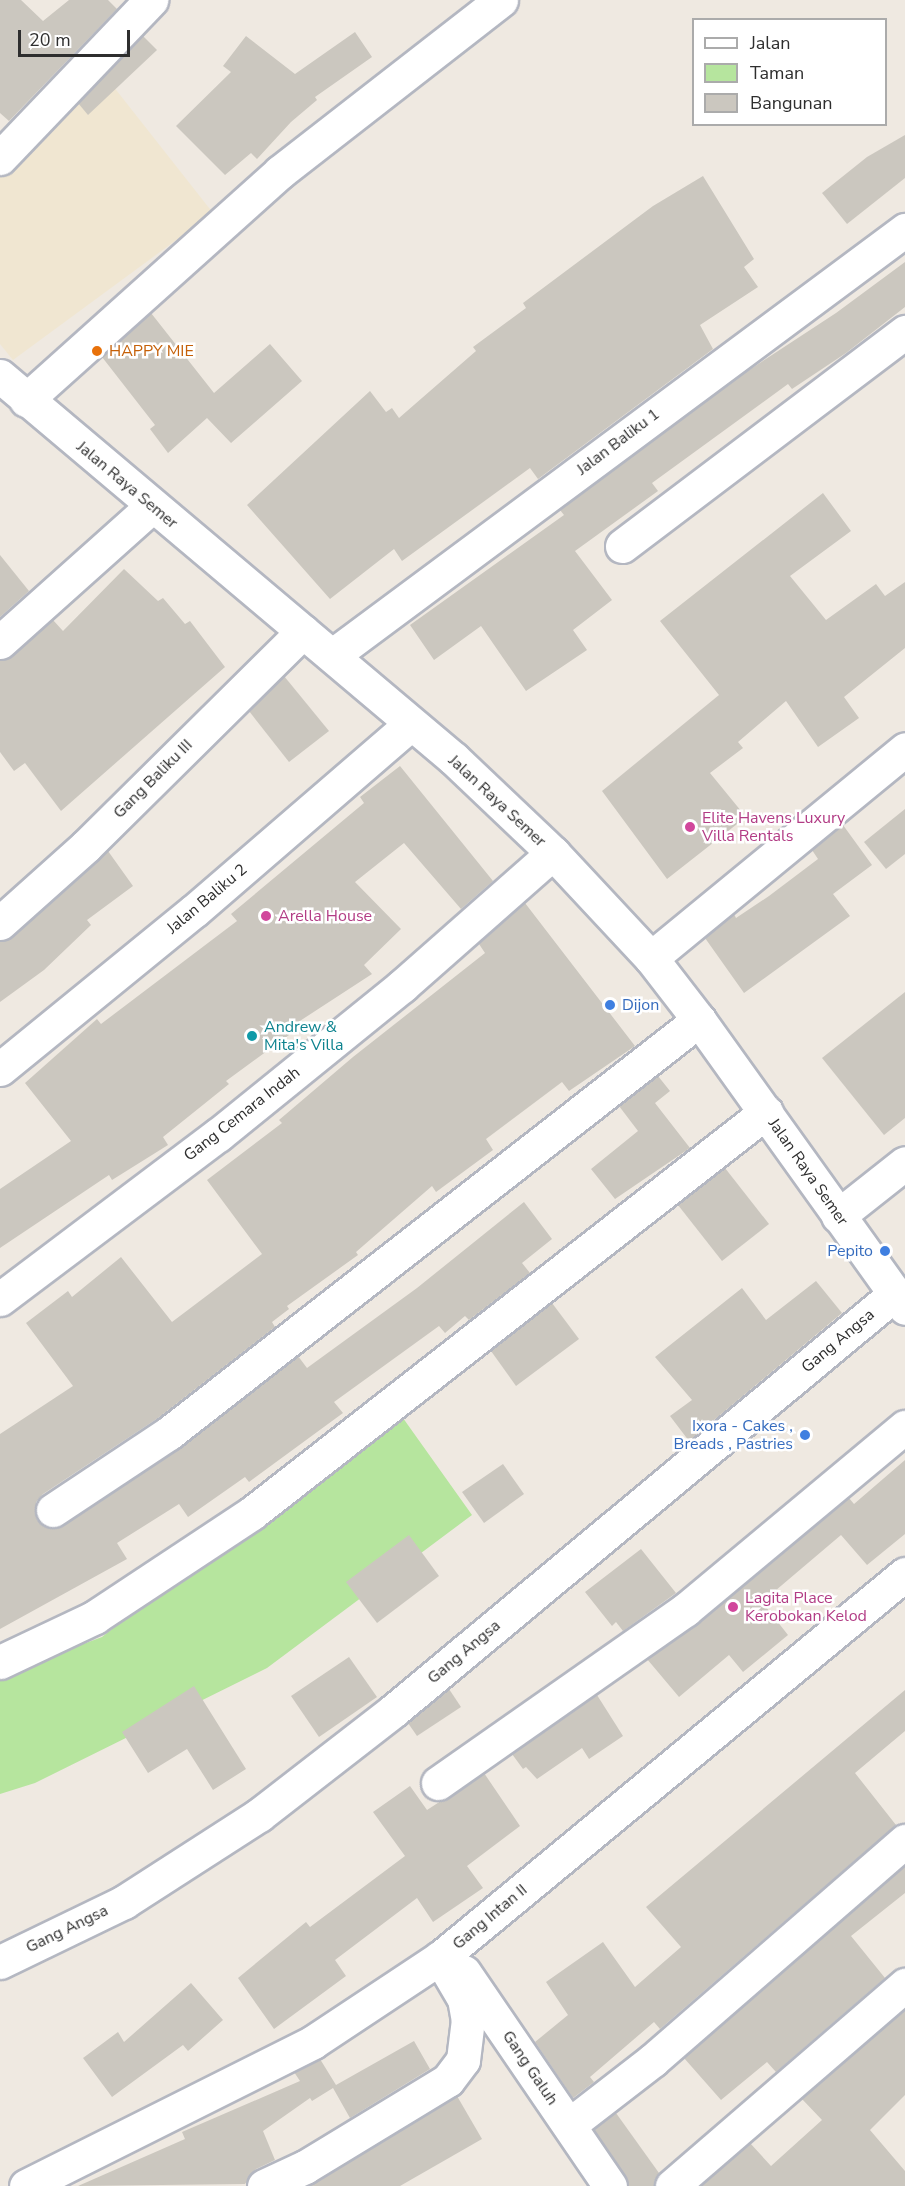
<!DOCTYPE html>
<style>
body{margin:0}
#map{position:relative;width:905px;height:2186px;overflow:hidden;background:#efe9e1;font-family:"Nunito Sans",sans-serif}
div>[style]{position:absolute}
.education>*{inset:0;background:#f0e6d1}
.green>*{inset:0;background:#b6e59e}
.building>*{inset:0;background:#cbc7bf}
.roads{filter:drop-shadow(2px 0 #b4b7c1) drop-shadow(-2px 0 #b4b7c1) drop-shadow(0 2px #b4b7c1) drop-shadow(0 -2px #b4b7c1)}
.minor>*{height:33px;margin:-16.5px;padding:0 16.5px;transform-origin:16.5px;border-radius:16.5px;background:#fff}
.dots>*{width:16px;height:16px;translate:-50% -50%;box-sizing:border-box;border:3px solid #fff;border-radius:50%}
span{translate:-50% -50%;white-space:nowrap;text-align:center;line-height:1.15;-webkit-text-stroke:5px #fff;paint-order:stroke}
.food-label{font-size:16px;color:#c56008}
.left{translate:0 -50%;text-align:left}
.street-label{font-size:16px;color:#2e2e2e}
.hotel-label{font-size:16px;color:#b23c85}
.shop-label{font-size:16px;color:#366cbe}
.right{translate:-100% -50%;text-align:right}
.culture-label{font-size:16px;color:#0d838f}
.legend{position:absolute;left:692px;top:18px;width:195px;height:108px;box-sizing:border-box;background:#fff;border:2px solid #ababab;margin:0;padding:8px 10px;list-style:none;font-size:18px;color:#2e2e2e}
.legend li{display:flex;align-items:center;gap:12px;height:30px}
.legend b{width:30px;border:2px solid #ababab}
.scale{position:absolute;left:18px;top:30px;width:112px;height:27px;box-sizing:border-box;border:3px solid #2e2e2e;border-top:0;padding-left:8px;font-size:18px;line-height:21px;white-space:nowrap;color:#2e2e2e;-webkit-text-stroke:4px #fff;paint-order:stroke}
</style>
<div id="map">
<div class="education">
<div style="clip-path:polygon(102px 72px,213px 213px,13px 360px,0 344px,0 163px)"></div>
</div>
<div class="green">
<div style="clip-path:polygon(393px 1404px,472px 1515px,267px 1668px,35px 1783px,0 1794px,0 1675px,102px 1637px)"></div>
</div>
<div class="building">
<div style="clip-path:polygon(0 0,21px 0,43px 21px,69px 0,108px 0,117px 9px,9px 121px,0 113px)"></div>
<div style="clip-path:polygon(355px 32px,372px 57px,315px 97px,317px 100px,291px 122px,257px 159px,251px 153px,225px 175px,176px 126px,231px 72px,223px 66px,246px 36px,295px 74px)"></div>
<div style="clip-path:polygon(143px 36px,157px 50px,88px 115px,78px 103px)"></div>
<div style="clip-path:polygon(905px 135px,905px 178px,847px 224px,822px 193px,867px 157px)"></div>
<div style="clip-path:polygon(703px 176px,754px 259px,744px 267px,758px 287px,700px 325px,713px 349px,538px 479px,530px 468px,402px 561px,394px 549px,330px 599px,247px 505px,370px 391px,386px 412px,392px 408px,399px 418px,476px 351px,473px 347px,526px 308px,523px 303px,653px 206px)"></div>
<div style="clip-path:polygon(905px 262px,905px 307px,846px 353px,792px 389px,788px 384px,652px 483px,658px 491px,575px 551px,612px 600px,573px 630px,587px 650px,526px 691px,481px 626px,434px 660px,410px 625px,564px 515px,560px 510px,737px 378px,836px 313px)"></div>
<div style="clip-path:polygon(151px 313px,214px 393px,270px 344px,302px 381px,231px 443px,207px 418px,168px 453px,150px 429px,155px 425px,102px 357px)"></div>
<div style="clip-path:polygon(823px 493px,851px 531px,790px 576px,826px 620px,876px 584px,885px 596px,905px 582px,905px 648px,844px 697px,859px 718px,818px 747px,786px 701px,738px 742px,743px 748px,710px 773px,746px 817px,667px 879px,602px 791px,719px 695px,660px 621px)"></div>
<div style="clip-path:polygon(0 555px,29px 591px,0 617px)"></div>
<div style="clip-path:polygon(124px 569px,158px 601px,163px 598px,185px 624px,190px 621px,225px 667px,61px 811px,25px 763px,14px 771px,0 752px,0 660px,12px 656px,53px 620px,63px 631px)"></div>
<div style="clip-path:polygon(284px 676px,329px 731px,289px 762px,249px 711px)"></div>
<div style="clip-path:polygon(400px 766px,493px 881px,461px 909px,404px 843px,355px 882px,401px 929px,364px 965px,372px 974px,286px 1030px,289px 1035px,226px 1081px,229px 1084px,163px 1137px,168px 1145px,112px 1180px,109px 1175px,0 1248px,0 1189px,71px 1141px,25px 1083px,97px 1019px,101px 1024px,237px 921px,231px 914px,364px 803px,360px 797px)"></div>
<div style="clip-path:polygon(905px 809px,905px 854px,886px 869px,864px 842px)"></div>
<div style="clip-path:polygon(843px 825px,872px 865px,833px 894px,850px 916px,744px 993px,705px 938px,734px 914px,736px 918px,769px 896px,818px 859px,812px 850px)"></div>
<div style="clip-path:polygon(108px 851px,133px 886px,87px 920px,91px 925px,44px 970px,0 1002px,0 941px,13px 937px)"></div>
<div style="clip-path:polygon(525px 903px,635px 1046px,569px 1091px,562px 1082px,486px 1139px,493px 1150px,436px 1192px,432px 1186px,356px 1252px,358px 1255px,287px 1306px,289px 1309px,272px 1322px,275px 1327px,158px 1418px,43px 1494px,36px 1502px,37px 1520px,45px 1527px,63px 1526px,179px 1449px,298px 1356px,307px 1368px,417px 1288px,524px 1202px,552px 1239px,522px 1263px,530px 1273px,469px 1320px,465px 1316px,445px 1333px,439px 1326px,334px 1402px,343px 1413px,249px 1482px,245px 1477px,188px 1517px,179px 1504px,117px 1543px,127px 1559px,0 1629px,0 1434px,73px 1386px,26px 1323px,68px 1291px,72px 1297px,121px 1257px,172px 1322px,262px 1254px,207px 1180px,282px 1123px,279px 1120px,353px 1057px,485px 953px,479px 944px)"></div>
<div style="clip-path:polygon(905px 992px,905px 1118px,884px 1135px,822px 1058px)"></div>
<div style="clip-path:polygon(658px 1076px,670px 1091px,655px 1103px,690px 1148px,615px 1199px,591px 1169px,638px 1131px,619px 1106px)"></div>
<div style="clip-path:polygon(725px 1168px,769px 1224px,722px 1261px,678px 1205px)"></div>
<div style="clip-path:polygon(816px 1281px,842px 1313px,689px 1441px,670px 1416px,692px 1400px,655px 1357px,742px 1288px,766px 1320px)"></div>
<div style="clip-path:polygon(552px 1303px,579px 1339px,516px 1386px,491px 1351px)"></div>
<div style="clip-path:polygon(905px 1460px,905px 1534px,867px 1565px,841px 1535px,762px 1602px,788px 1635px,743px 1672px,729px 1655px,679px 1697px,647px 1659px,697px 1624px,849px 1498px,854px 1504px)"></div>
<div style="clip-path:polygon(503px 1464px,524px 1494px,484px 1523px,462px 1492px)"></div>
<div style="clip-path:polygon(409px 1535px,439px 1576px,377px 1623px,346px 1582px)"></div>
<div style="clip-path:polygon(641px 1549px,676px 1593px,623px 1631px,616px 1622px,612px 1626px,585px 1592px)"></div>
<div style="clip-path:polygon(349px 1657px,377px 1697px,319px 1737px,291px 1696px)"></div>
<div style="clip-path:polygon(194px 1686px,246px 1769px,213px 1790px,187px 1749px,148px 1773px,122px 1732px)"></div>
<div style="clip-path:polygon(449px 1689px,461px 1707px,417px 1736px,408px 1723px)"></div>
<div style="clip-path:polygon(905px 1690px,905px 1731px,855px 1773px,896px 1825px,660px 2029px,654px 2022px,590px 2077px,594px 2082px,573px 2098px,535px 2042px,568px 2015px,546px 1982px,603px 1942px,635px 1987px,681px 1947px,646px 1907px)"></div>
<div style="clip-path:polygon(597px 1695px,623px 1736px,589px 1759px,582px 1748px,537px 1779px,526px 1767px,523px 1769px,512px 1754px)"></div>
<div style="clip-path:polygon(484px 1773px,520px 1826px,467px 1866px,483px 1888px,433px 1922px,417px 1898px,335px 1960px,346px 1976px,274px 2029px,238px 1978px,306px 1922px,310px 1927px,405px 1856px,373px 1812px,410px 1786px,427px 1810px)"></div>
<div style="clip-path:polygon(905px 1866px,905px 1893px,851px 1936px,885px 1978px,776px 2072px,767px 2062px,721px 2100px,684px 2058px)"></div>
<div style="clip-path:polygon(191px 1983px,223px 2020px,188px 2051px,183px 2045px,112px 2097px,83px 2058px,118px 2032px,124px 2042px)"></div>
<div style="clip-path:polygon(905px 2010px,905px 2095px,870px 2130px,905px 2171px,905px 2186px,701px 2186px,750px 2143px,771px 2166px,822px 2120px,802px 2099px)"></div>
<div style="clip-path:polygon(414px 2041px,430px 2069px,350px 2118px,333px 2088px,312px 2101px,310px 2098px,263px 2131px,275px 2160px,256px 2169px,245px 2184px,78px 2186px,185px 2139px,182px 2132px,300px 2081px,294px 2072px,320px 2059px,336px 2085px)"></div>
<div style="clip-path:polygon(457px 2096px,482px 2139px,400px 2186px,309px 2186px)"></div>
<div style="clip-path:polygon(616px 2113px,659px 2173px,654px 2186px,629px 2186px,594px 2129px)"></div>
</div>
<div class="roads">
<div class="minor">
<div style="left:0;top:158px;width:219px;rotate:-46.3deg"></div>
<div style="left:0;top:376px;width:594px;rotate:40.15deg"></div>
<div style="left:454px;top:759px;width:137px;rotate:43.5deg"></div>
<div style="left:553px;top:853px;width:144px;rotate:47deg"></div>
<div style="left:651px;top:958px;width:78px;rotate:52.3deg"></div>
<div style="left:699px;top:1020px;width:354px;rotate:54.4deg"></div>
<div style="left:26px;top:400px;width:341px;rotate:-41.9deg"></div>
<div style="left:280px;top:172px;width:280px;rotate:-37.9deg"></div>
<div style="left:622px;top:546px;width:355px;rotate:-37.1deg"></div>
<div style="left:0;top:642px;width:204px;rotate:-41.8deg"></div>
<div style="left:333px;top:655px;width:713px;rotate:-36.61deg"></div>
<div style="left:0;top:923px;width:115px;rotate:-41.8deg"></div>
<div style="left:86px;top:846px;width:305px;rotate:-44.7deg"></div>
<div style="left:651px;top:958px;width:329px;rotate:-39.4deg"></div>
<div style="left:0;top:1069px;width:250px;rotate:-39.2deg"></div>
<div style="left:194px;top:911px;width:286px;rotate:-40.8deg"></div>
<div style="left:838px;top:1216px;width:85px;rotate:-38.3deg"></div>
<div style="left:0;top:1299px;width:273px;rotate:-37deg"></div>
<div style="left:218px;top:1135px;width:237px;rotate:-39deg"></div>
<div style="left:402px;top:986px;width:201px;rotate:-41.4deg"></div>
<div style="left:53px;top:1510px;width:139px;rotate:-33.6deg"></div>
<div style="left:169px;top:1433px;width:672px;rotate:-37.93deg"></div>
<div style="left:0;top:1662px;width:105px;rotate:-25.3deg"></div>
<div style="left:95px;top:1617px;width:188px;rotate:-33.5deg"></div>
<div style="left:252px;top:1513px;width:652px;rotate:-37.96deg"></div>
<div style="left:438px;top:1783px;width:302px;rotate:-35deg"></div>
<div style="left:685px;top:1610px;width:286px;rotate:-39.8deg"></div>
<div style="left:0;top:1962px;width:138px;rotate:-25.8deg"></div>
<div style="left:124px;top:1902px;width:161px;rotate:-32.8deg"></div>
<div style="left:259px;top:1815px;width:170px;rotate:-37.8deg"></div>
<div style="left:393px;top:1711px;width:654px;rotate:-39.73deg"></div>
<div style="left:464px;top:1972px;width:259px;rotate:55.7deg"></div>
<div style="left:569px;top:2125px;width:106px;rotate:-37.7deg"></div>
<div style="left:653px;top:2060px;width:334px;rotate:-41deg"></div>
<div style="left:26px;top:2186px;width:321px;rotate:-26.6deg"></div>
<div style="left:313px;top:2042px;width:152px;rotate:-33.5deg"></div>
<div style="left:440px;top:1958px;width:603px;rotate:-39.55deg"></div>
<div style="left:264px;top:2186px;width:45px;rotate:-24.9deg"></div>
<div style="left:305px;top:2167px;width:167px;rotate:-31.3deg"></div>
<div style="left:448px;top:2080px;width:25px;rotate:-53deg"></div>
<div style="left:463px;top:2060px;width:39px;rotate:-83deg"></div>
<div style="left:468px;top:2021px;width:22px;rotate:-100deg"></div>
<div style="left:464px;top:1999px;width:48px;rotate:-120.3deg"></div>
<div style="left:672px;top:2186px;width:308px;rotate:-40.8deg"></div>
</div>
</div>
<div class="dots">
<div style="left:97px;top:351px;background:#e8710a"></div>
<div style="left:690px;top:827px;background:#d1479c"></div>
<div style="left:266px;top:916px;background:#d1479c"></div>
<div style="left:610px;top:1005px;background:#3f7fe0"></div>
<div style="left:252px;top:1036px;background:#0f9aa8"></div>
<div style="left:885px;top:1251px;background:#3f7fe0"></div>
<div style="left:805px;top:1435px;background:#3f7fe0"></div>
<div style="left:733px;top:1607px;background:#d1479c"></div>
</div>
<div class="food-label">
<span class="left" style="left:109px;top:351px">HAPPY MIE</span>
</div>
<div class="street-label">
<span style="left:618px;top:442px;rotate:-37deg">Jalan Baliku 1</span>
<span style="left:127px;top:485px;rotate:40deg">Jalan Raya Semer</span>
<span style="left:153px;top:779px;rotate:-45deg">Gang Baliku III</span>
<span style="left:497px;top:801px;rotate:43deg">Jalan Raya Semer</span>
<span style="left:207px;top:899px;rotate:-40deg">Jalan Baliku 2</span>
<span style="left:242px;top:1114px;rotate:-38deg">Gang Cemara Indah</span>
<span style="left:808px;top:1172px;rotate:55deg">Jalan Raya Semer</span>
<span style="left:838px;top:1341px;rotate:-40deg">Gang Angsa</span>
<span style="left:464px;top:1652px;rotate:-40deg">Gang Angsa</span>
<span style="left:490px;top:1917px;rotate:-40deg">Gang Intan II</span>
<span style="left:67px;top:1929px;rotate:-26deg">Gang Angsa</span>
<span style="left:530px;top:2068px;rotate:56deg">Gang Galuh</span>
</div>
<div class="hotel-label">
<span class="left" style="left:702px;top:827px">Elite Havens Luxury<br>Villa Rentals</span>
<span class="left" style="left:278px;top:916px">Arella House</span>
<span class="left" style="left:745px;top:1607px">Lagita Place<br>Kerobokan Kelod</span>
</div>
<div class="shop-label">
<span class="left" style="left:622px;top:1005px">Dijon</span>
<span class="right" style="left:873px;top:1251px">Pepito</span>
<span class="right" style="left:793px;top:1435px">Ixora - Cakes ,<br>Breads , Pastries</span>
</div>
<div class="culture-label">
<span class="left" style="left:264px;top:1036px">Andrew &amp;<br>Mita's Villa</span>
</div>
<ul class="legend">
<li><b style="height:8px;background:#fff"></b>Jalan</li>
<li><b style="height:16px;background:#b6e59e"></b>Taman</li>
<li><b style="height:16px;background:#cbc7bf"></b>Bangunan</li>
</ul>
<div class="scale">20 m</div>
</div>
